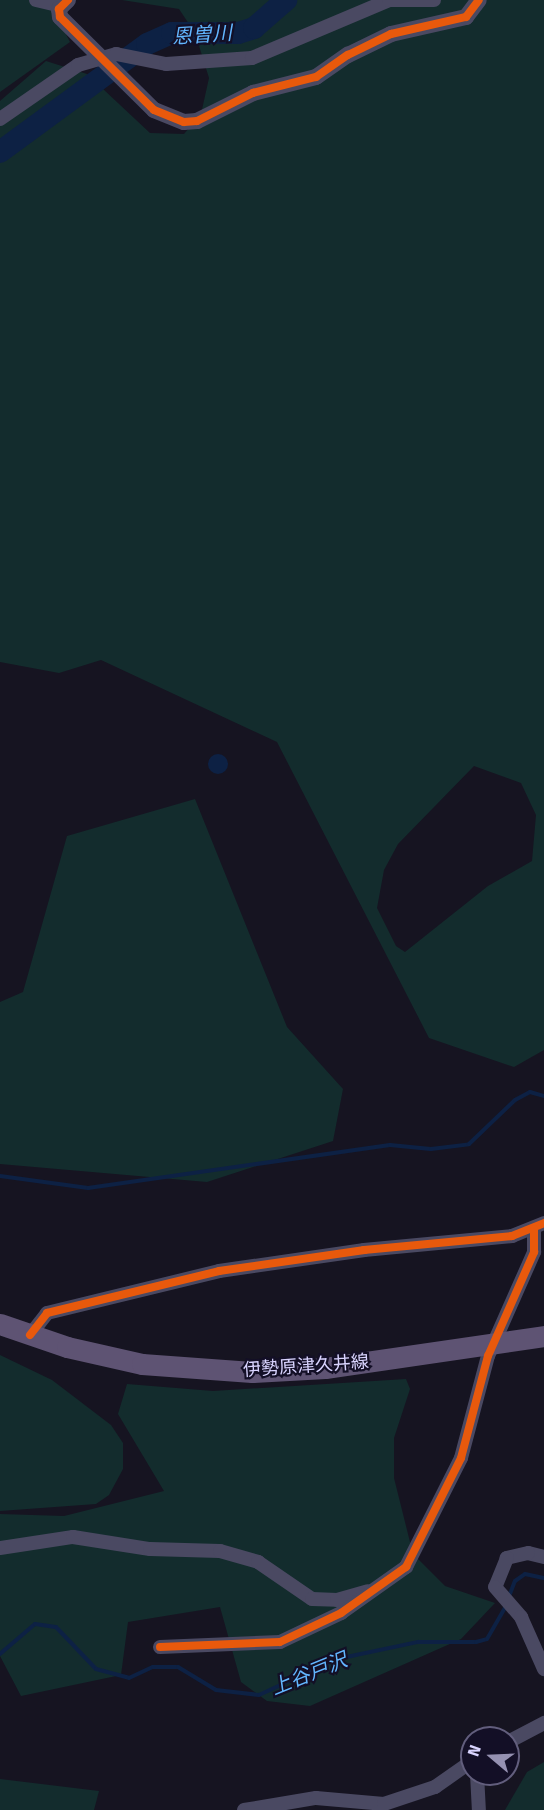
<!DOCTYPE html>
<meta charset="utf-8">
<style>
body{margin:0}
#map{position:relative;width:544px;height:1810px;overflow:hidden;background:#161421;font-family:"Fira Sans","Noto Sans JP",sans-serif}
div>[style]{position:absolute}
.green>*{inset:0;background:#132c2d}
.water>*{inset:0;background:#0d2144}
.round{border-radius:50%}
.stream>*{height:4px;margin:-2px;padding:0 2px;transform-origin:2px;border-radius:2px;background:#0d2144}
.river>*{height:22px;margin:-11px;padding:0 11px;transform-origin:11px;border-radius:11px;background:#0d2144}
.minor>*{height:14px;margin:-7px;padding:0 7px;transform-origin:7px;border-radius:7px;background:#4a4962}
.tertiary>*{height:16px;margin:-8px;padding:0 8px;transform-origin:8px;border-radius:8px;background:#4a4962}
.primary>*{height:21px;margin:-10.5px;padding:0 10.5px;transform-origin:10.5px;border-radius:10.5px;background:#5e5373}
.cycleway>*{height:8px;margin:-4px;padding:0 4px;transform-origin:4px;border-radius:4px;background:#e8590c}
span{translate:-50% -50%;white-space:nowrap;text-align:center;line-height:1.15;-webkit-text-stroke:4.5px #130f26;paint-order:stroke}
.street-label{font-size:18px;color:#d9d4ff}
.water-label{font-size:20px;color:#62b6ff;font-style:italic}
.north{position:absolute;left:460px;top:1726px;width:60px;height:60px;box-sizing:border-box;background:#130f26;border:2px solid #625e7d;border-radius:50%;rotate:289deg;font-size:16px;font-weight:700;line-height:24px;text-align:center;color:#d9d4ff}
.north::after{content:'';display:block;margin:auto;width:21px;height:27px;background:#9591b1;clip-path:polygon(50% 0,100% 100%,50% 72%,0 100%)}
</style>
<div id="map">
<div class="green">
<div style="clip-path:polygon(0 0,71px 0,57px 17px,70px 42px,0 92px)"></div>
<div style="clip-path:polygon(evenodd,122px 0,544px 0,544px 1050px,514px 1067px,429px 1038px,277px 742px,101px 660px,59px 673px,0 662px,0 101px,46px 61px,87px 74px,150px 133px,184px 134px,201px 114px,209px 78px,195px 33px,179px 9px,122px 0,474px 766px,521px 783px,536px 815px,532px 861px,488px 886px,405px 952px,396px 946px,377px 908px,384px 870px,398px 844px,474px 766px)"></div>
<div style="clip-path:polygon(195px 799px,287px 1027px,343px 1089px,333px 1141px,207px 1182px,0 1164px,0 1002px,23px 992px,67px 836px)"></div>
<div style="clip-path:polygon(0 1355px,52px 1380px,111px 1425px,123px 1443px,123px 1469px,109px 1495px,96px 1504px,0 1511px)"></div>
<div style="clip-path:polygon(406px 1379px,410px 1389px,394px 1438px,394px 1478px,413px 1554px,445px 1586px,495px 1603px,461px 1639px,310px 1706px,267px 1701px,241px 1682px,220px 1607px,128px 1622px,121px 1675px,21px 1696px,0 1656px,0 1514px,64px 1516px,164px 1491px,118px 1414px,127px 1384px,213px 1391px)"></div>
<div style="clip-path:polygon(544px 1762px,544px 1810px,505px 1810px,527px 1772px)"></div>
<div style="clip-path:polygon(0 1779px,99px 1791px,94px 1810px,0 1810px)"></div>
</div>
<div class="water">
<div class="round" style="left:208px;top:754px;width:20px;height:20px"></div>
</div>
<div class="stream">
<div style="left:0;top:1176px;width:89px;rotate:7.8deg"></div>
<div style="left:88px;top:1188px;width:305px;rotate:-8.1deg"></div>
<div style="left:390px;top:1145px;width:41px;rotate:5.6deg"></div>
<div style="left:431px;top:1149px;width:38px;rotate:-7deg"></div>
<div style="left:469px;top:1144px;width:64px;rotate:-43.7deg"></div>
<div style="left:515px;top:1100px;width:17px;rotate:-28deg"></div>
<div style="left:530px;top:1092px;width:15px;rotate:16deg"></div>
<div style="left:508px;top:1599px;width:19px;rotate:-69deg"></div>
<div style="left:515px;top:1581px;width:12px;rotate:-35deg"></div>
<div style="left:525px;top:1574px;width:19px;rotate:12deg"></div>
<div style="left:0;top:1654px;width:46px;rotate:-40.6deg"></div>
<div style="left:35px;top:1624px;width:21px;rotate:8deg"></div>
<div style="left:56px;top:1627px;width:58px;rotate:46.4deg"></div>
<div style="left:96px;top:1669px;width:34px;rotate:15deg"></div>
<div style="left:129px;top:1678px;width:26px;rotate:-25deg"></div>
<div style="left:153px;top:1667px;width:25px"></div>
<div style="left:178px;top:1667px;width:44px;rotate:31.2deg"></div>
<div style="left:216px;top:1690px;width:43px;rotate:6.6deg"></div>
<div style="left:259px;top:1695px;width:86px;rotate:-24.8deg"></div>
<div style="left:337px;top:1659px;width:83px;rotate:-11.9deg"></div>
<div style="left:418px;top:1642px;width:58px"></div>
<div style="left:476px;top:1642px;width:11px;rotate:-15deg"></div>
<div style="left:487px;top:1639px;width:38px;rotate:-60deg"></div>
</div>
<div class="river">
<div style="left:0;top:152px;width:182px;rotate:-36.3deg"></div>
<div style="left:147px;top:44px;width:27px;rotate:-24deg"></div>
<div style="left:172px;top:33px;width:66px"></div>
<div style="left:238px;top:33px;width:17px;rotate:-17deg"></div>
<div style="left:254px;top:28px;width:43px;rotate:-41.2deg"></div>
</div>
<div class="minor">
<div style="left:36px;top:0;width:26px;rotate:13deg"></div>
<div style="left:0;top:119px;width:95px;rotate:-34.7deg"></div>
<div style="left:78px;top:65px;width:40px;rotate:-16deg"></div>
<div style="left:116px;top:54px;width:51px;rotate:11.3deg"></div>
<div style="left:166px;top:64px;width:86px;rotate:-4deg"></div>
<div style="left:252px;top:58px;width:149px;rotate:-22.9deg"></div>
<div style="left:389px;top:0;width:45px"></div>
<div style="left:30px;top:1335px;width:28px;rotate:-52deg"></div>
<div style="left:47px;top:1313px;width:177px;rotate:-13.7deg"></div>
<div style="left:219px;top:1271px;width:147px;rotate:-8.2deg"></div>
<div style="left:364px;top:1250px;width:149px;rotate:-5.4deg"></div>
<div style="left:512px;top:1236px;width:35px;rotate:-22deg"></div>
<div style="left:0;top:1548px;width:74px;rotate:-8.6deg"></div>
<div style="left:73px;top:1537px;width:78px;rotate:8.9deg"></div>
<div style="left:150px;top:1549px;width:70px;rotate:1.6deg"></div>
<div style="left:220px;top:1551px;width:40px;rotate:16deg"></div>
<div style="left:258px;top:1562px;width:65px;rotate:34.4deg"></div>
<div style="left:312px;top:1599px;width:25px;rotate:2deg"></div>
<div style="left:337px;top:1600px;width:32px;rotate:-16deg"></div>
<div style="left:544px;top:1557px;width:16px;rotate:-166deg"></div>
<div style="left:528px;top:1553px;width:22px;rotate:167deg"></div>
<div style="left:507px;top:1558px;width:31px;rotate:112deg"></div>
<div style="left:495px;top:1587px;width:40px;rotate:49deg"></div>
<div style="left:521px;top:1617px;width:57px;rotate:66.1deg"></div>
<div style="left:160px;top:1647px;width:120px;rotate:-2.4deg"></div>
<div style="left:280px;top:1642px;width:68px;rotate:-25.4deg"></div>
<div style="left:341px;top:1613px;width:80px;rotate:-35.3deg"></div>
<div style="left:406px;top:1567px;width:122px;rotate:-63.2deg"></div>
<div style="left:461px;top:1458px;width:106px;rotate:-75.2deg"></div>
<div style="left:488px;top:1356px;width:114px;rotate:-66.1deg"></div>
<div style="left:534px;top:1252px;width:23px;rotate:-90deg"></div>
<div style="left:508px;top:1742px;width:41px;rotate:-27.8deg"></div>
<div style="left:477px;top:1774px;width:36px;rotate:87deg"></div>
<div style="left:244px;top:1810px;width:73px;rotate:-9.5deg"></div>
<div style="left:316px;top:1798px;width:68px;rotate:5deg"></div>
<div style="left:384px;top:1804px;width:54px;rotate:-18.4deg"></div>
<div style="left:435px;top:1787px;width:45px;rotate:-35.1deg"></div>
</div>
<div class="tertiary">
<div style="left:68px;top:0;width:13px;rotate:135deg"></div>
<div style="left:59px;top:9px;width:8px;rotate:83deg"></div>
<div style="left:60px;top:17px;width:132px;rotate:44.7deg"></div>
<div style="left:154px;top:110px;width:32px;rotate:22deg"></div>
<div style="left:184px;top:122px;width:13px;rotate:-4deg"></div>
<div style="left:197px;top:121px;width:63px;rotate:-26.6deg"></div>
<div style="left:253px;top:93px;width:65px;rotate:-14.3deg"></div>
<div style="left:316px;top:77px;width:39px;rotate:-35deg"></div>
<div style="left:348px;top:55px;width:48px;rotate:-26deg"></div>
<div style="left:391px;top:34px;width:77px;rotate:-12.8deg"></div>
<div style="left:466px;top:17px;width:21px;rotate:-53deg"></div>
</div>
<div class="primary">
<div style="left:0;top:1324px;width:71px;rotate:18.9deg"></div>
<div style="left:67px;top:1347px;width:77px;rotate:12.8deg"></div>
<div style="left:142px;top:1364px;width:110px;rotate:4.2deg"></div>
<div style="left:252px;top:1372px;width:73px;rotate:-3.1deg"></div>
<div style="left:325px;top:1368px;width:221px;rotate:-8.3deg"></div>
</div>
<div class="cycleway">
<div style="left:68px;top:0;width:13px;rotate:135deg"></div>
<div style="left:59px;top:9px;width:8px;rotate:83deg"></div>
<div style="left:60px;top:17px;width:132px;rotate:44.7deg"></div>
<div style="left:154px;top:110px;width:32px;rotate:22deg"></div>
<div style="left:184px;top:122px;width:13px;rotate:-4deg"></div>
<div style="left:197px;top:121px;width:63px;rotate:-26.6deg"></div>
<div style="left:253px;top:93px;width:65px;rotate:-14.3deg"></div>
<div style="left:316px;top:77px;width:39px;rotate:-35deg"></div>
<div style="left:348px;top:55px;width:48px;rotate:-26deg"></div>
<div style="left:391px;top:34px;width:77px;rotate:-12.8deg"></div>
<div style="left:466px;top:17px;width:21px;rotate:-53deg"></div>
<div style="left:30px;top:1335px;width:28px;rotate:-52deg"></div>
<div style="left:47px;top:1313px;width:177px;rotate:-13.7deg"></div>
<div style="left:219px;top:1271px;width:147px;rotate:-8.2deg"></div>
<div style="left:364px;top:1250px;width:149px;rotate:-5.4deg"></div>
<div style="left:512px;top:1236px;width:35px;rotate:-22deg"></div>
<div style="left:160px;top:1647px;width:120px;rotate:-2.4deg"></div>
<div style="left:280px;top:1642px;width:68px;rotate:-25.4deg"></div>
<div style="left:341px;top:1613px;width:80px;rotate:-35.3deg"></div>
<div style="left:406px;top:1567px;width:122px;rotate:-63.2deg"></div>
<div style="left:461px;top:1458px;width:106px;rotate:-75.2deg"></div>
<div style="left:488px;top:1356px;width:114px;rotate:-66.1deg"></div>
<div style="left:534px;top:1252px;width:23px;rotate:-90deg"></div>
</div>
<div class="street-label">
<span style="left:306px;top:1366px;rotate:-4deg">伊勢原津久井線</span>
</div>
<div class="water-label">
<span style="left:202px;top:35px;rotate:-4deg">恩曽川</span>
<span style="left:309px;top:1674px;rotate:-22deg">上谷戸沢</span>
</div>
<div class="north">N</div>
</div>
